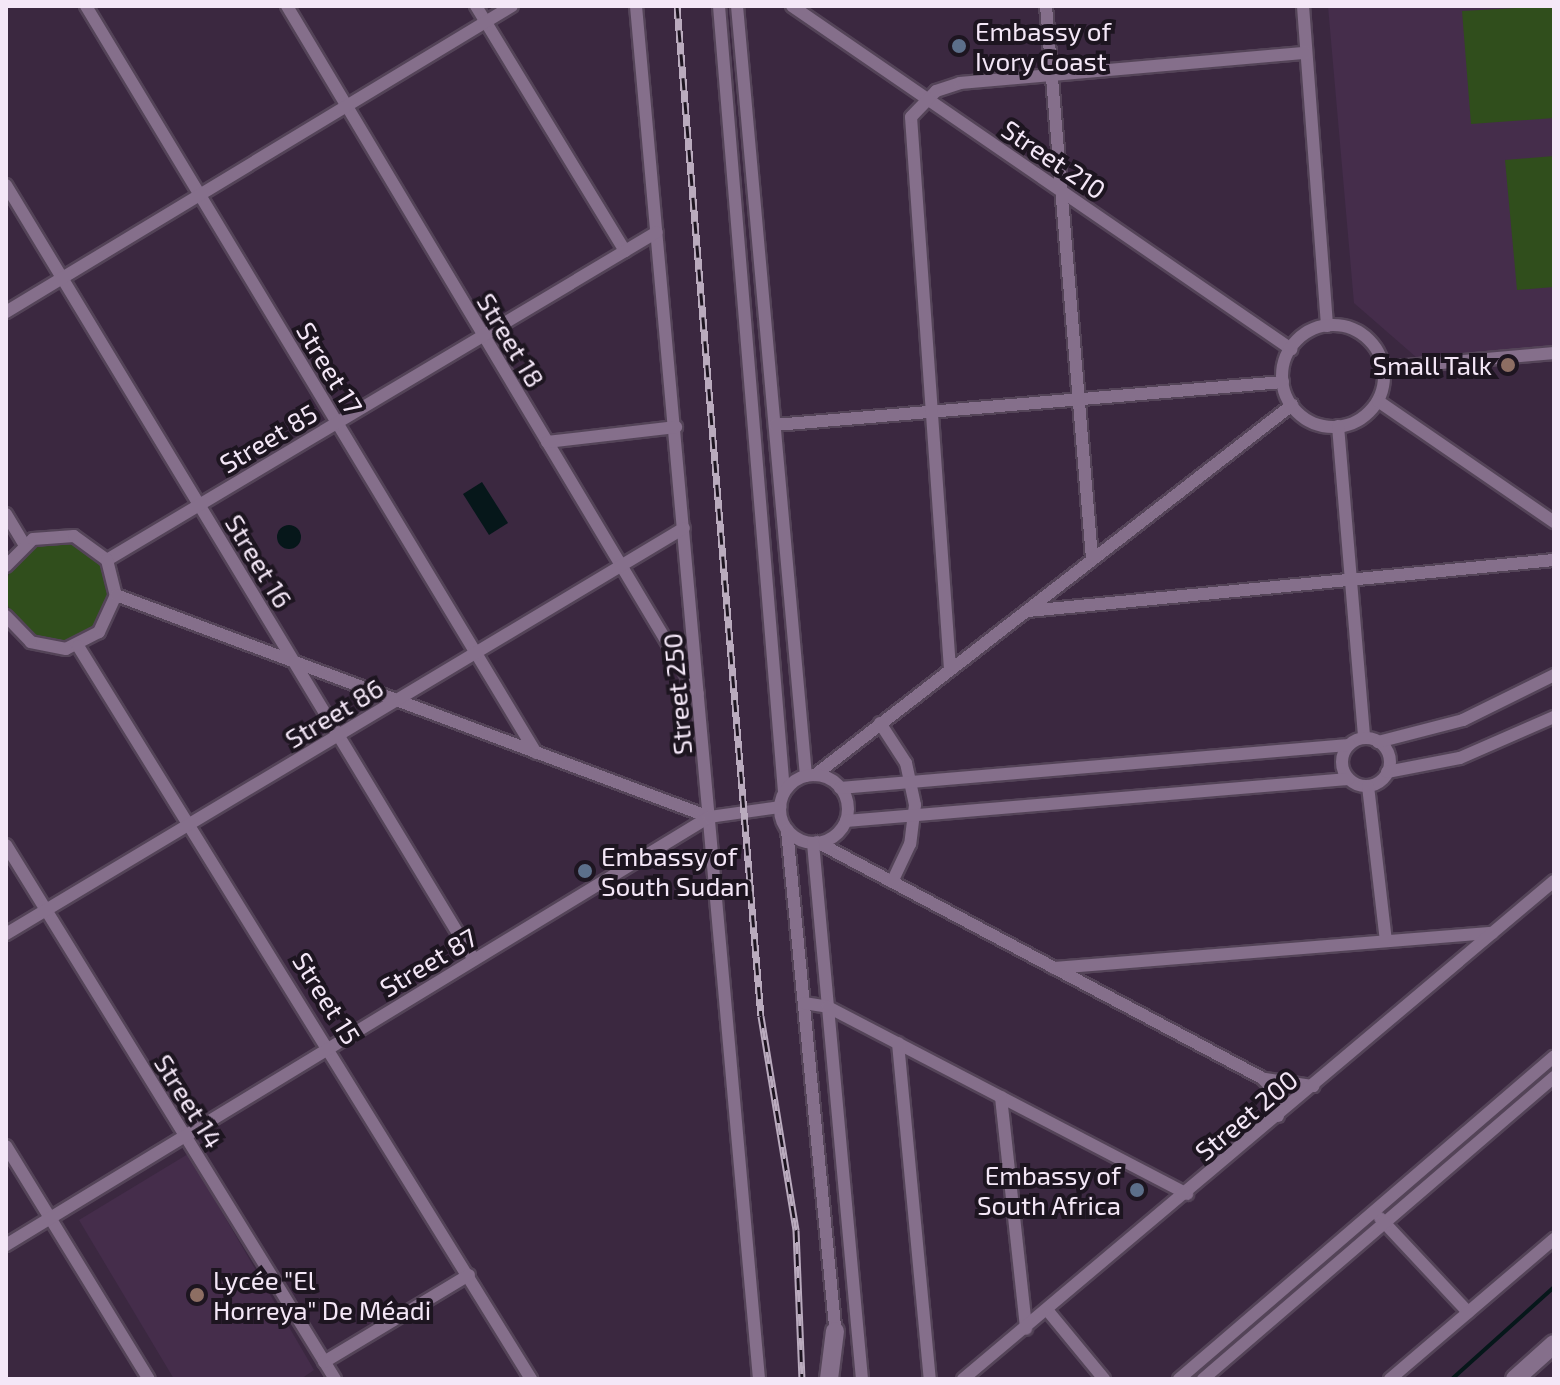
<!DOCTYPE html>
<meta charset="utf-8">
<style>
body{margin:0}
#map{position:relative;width:1560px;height:1385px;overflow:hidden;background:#3b2840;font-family:"Exo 2",sans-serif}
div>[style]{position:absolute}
.built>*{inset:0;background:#452d4b}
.green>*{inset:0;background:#304e1c}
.round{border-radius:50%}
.water>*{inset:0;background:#06171a}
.stream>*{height:4px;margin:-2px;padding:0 2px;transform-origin:2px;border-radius:2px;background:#06171a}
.roads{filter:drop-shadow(2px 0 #544458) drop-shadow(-2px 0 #544458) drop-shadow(0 2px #544458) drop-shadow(0 -2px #544458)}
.minor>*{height:12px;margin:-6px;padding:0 6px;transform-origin:6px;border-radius:6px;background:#856f8b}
.minor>.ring{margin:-6px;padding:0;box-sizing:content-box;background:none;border:12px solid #856f8b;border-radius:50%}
.secondary>*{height:18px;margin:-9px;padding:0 9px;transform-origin:9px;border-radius:9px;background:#856f8b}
.rail>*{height:7px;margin-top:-3.5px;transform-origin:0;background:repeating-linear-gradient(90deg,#1d1520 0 12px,#baabbe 0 24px);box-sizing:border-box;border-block:2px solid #baabbe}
.dots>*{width:22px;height:22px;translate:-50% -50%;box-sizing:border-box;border:4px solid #1d1520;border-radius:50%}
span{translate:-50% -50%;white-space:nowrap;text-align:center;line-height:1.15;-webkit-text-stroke:8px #1d1520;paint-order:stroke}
.poi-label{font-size:26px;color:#f4e7f7}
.left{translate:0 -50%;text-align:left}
.right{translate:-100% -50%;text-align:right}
.street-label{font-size:26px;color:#f4e7f7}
.frame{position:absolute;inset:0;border:8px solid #f4e7f7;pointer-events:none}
</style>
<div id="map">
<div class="built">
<div style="clip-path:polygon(1328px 6px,1554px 6px,1554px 346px,1416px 357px,1354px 303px)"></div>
<div style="clip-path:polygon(188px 1154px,314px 1370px,301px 1379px,174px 1379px,79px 1220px)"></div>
</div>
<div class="green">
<div style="clip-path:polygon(1554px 6px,1554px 118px,1471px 124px,1462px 11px)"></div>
<div style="clip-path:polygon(1554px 156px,1554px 287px,1517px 290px,1505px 160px)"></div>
<div class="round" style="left:6px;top:539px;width:104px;height:104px"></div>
</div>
<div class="water">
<div style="clip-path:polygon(482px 482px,508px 523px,489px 535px,463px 494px)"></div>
<div class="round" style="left:277px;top:525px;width:24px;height:24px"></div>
</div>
<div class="stream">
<div style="left:1452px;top:1379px;width:137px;rotate:-42deg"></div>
</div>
<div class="roads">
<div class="minor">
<div style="left:86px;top:6px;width:872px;rotate:58.93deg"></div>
<div style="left:287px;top:6px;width:801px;rotate:59.15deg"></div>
<div style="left:476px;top:6px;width:287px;rotate:58.7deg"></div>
<div style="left:636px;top:6px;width:1378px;rotate:84.88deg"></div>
<div style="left:719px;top:6px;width:789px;rotate:85.27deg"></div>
<div style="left:737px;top:6px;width:773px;rotate:84.88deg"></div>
<div style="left:792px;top:6px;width:606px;rotate:34.5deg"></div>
<div style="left:1046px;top:6px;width:555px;rotate:85.24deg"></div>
<div style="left:1303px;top:6px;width:321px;rotate:85.7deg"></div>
<div style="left:6px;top:185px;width:905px;rotate:58.87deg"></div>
<div style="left:6px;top:312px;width:591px;rotate:-31.16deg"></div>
<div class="ring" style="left:1282px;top:325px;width:90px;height:90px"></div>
<div style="left:1384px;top:368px;width:171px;rotate:-5deg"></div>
<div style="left:1378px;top:401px;width:214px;rotate:34.5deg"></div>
<div style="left:775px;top:425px;width:510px;rotate:-4.84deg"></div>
<div style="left:1338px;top:426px;width:313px;rotate:85.2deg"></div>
<div style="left:547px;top:442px;width:130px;rotate:-6.6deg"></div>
<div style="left:6px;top:514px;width:35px;rotate:59deg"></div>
<div style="left:107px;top:560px;width:640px;rotate:-30.81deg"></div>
<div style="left:6px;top:566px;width:38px;rotate:-45deg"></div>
<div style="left:33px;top:539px;width:41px;rotate:-4.2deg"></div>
<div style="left:74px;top:536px;width:41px;rotate:36deg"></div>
<div style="left:107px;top:560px;width:36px;rotate:76deg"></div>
<div style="left:116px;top:595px;width:41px;rotate:114.7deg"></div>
<div style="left:99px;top:632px;width:37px;rotate:153deg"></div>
<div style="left:66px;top:649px;width:36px;rotate:-169deg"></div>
<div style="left:31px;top:642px;width:36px;rotate:-134deg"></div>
<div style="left:116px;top:595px;width:633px;rotate:20.52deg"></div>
<div style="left:1028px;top:611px;width:528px;rotate:-5.54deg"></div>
<div style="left:78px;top:646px;width:862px;rotate:58.28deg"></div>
<div style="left:950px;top:669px;width:553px;rotate:-94.04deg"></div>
<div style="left:911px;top:117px;width:36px;rotate:-46deg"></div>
<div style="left:936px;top:91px;width:25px;rotate:-18deg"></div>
<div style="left:960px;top:83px;width:347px;rotate:-5deg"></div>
<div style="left:880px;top:723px;width:48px;rotate:57deg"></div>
<div style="left:906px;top:763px;width:43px;rotate:77.9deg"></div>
<div style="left:915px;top:805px;width:39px;rotate:97deg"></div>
<div style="left:910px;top:844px;width:42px;rotate:115.3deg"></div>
<div class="ring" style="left:1342px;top:738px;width:36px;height:36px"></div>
<div style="left:1378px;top:742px;width:88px;rotate:-14.5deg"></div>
<div style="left:1463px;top:720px;width:102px;rotate:-26.3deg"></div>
<div style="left:1387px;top:772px;width:74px;rotate:-10.9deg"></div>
<div style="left:1460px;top:758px;width:103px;rotate:-23.6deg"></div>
<div style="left:815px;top:775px;width:604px;rotate:-37.8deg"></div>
<div class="ring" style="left:780px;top:775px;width:56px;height:56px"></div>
<div style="left:1368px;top:786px;width:156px;rotate:83.4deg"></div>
<div style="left:840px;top:788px;width:511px;rotate:-4.83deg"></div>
<div style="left:846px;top:821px;width:504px;rotate:-4.78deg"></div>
<div style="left:787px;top:830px;width:508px;rotate:84.47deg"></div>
<div style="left:817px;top:842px;width:504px;rotate:27.94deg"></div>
<div style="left:1262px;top:1078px;width:23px;rotate:45deg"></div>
<div style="left:1278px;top:1094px;width:22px;rotate:90deg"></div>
<div style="left:813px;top:843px;width:538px;rotate:84.78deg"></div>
<div style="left:6px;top:845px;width:627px;rotate:58.36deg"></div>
<div style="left:6px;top:934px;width:790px;rotate:-30.91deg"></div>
<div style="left:1054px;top:968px;width:440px;rotate:-4.6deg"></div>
<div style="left:804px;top:1003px;width:24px;rotate:9deg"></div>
<div style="left:828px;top:1007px;width:405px;rotate:27.5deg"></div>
<div style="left:898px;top:1043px;width:338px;rotate:84.6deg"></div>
<div style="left:1265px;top:1079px;width:49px;rotate:8.3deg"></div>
<div style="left:1001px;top:1097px;width:233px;rotate:83.8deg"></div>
<div style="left:6px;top:1146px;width:273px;rotate:58.5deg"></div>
<div style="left:1380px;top:1218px;width:129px;rotate:46.9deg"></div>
<div style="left:6px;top:1245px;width:823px;rotate:-31.33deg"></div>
<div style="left:709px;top:817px;width:72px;rotate:-8deg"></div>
<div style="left:1048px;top:1311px;width:88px;rotate:50.5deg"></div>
<div style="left:324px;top:1362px;width:169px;rotate:-31deg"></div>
<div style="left:963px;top:1379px;width:773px;rotate:-40.12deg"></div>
<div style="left:1179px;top:1379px;width:494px;rotate:-40.7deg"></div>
<div style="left:1203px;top:1379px;width:463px;rotate:-40.7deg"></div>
<div style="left:1390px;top:1379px;width:216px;rotate:-40.5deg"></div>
</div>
<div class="secondary">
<div style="left:829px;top:1379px;width:48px;rotate:-82.9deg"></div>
<div style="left:1515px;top:1379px;width:52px;rotate:-41.9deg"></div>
</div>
</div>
<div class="rail">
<div style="left:677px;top:6px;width:1013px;rotate:85.25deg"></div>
<div style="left:761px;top:1016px;width:217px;rotate:80.7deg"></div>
<div style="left:796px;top:1230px;width:149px;rotate:87.7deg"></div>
</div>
<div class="dots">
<div style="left:959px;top:46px;background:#5c6f8a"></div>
<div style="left:1508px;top:365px;background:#8d6e63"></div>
<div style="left:585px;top:871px;background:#5c6f8a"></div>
<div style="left:1137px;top:1190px;background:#5c6f8a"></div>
<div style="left:197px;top:1295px;background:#8d6e63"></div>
</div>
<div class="poi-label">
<span class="left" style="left:975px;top:46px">Embassy of<br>Ivory Coast</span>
<span class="right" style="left:1492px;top:365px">Small Talk</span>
<span class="left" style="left:601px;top:871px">Embassy of<br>South Sudan</span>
<span class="right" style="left:1121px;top:1190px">Embassy of<br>South Africa</span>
<span class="left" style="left:213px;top:1295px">Lycée "El<br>Horreya" De Méadi</span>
</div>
<div class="street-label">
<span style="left:1054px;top:159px;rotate:34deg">Street 210</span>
<span style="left:511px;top:340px;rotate:59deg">Street 18</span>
<span style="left:330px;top:368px;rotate:59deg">Street 17</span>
<span style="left:268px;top:438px;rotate:-31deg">Street 85</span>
<span style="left:259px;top:561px;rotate:59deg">Street 16</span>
<span style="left:677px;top:694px;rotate:-95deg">Street 250</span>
<span style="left:334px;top:713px;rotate:-31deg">Street 86</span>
<span style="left:428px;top:962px;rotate:-31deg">Street 87</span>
<span style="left:327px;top:998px;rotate:58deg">Street 15</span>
<span style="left:189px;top:1101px;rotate:58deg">Street 14</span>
<span style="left:1246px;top:1115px;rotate:-40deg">Street 200</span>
</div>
<div class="frame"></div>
</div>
